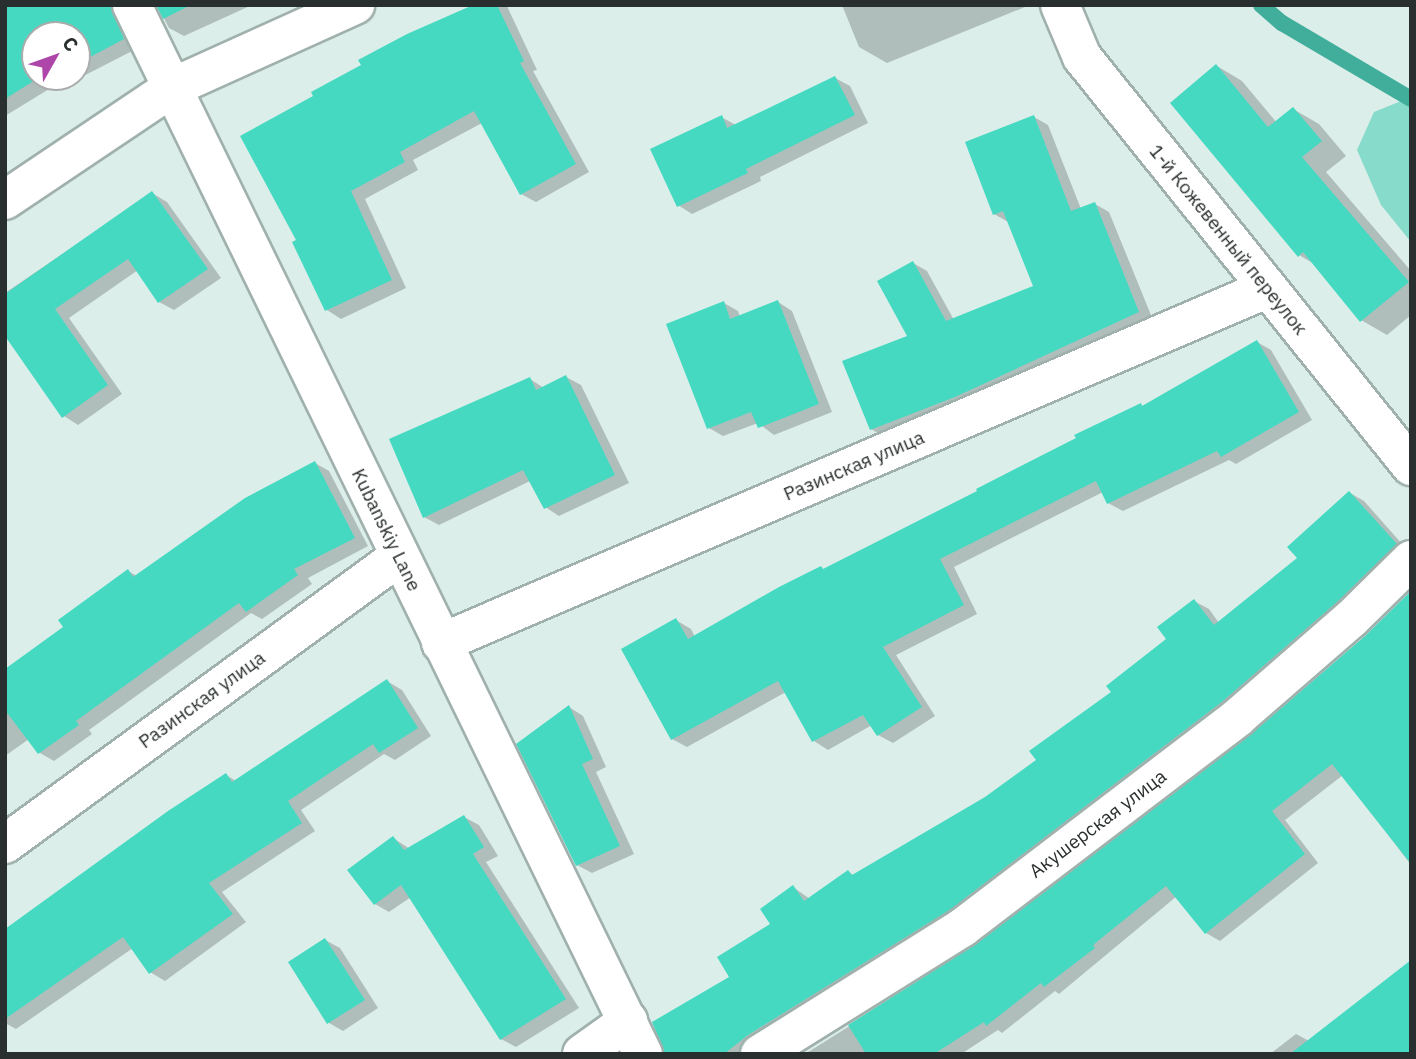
<!DOCTYPE html>
<meta charset="utf-8">
<style>
body{margin:0}
#map{position:relative;width:1416px;height:1059px;overflow:hidden;background:#dceeea;font-family:"IBM Plex Sans",sans-serif}
div>[style]{position:absolute}
.green>*{inset:0;background:#86dbca}
.shadow>*{inset:0;background:#0003}
.stream>*{height:16px;margin:-8px;padding:0 8px;transform-origin:8px;border-radius:8px;background:#41ae9c}
.building>*{inset:0;background:#45d9c2}
.roads{filter:drop-shadow(2px 0 #a0b1ad) drop-shadow(-2px 0 #a0b1ad) drop-shadow(0 2px #a0b1ad) drop-shadow(0 -2px #a0b1ad)}
.minor>*{height:38px;margin:-19px;padding:0 19px;transform-origin:19px;border-radius:19px;background:#fff}
span{translate:-50% -50%;white-space:nowrap;text-align:center;line-height:1.15;-webkit-text-stroke:5px #fff;paint-order:stroke}
.street-label{font-size:19px;color:#292f2e}
.frame{position:absolute;inset:0;border:7px solid #292f2e;pointer-events:none}
.north{position:absolute;left:21px;top:21px;width:70px;height:70px;box-sizing:border-box;background:#fff;border:2px solid #a9acab;border-radius:50%;rotate:50deg;font-size:19px;font-weight:700;line-height:28px;text-align:center;color:#292f2e}
.north::after{content:'';display:block;margin:auto;width:24px;height:32px;background:#ae45a8;clip-path:polygon(50% 0,100% 100%,50% 72%,0 100%)}
</style>
<div id="map">
<div class="green">
<div style="clip-path:polygon(1411px 97px,1411px 242px,1381px 205px,1357px 150px,1374px 112px)"></div>
</div>
<div class="shadow">
<div style="clip-path:polygon(evenodd,5px 5px,128px 5px,138px 48px,58px 89px,54px 86px,5px 116px,5px 5px,35px 35px,77px 35px,77px 77px,35px 77px,35px 35px)"></div>
<div style="clip-path:polygon(157px 5px,252px 5px,184px 36px,169px 28px)"></div>
<div style="clip-path:polygon(476px 5px,507px 6px,537px 70px,533px 71px,589px 172px,536px 202px,521px 194px,482px 123px,413px 160px,418px 170px,365px 199px,406px 288px,341px 319px,327px 310px,295px 243px)"></div>
<div style="clip-path:polygon(842px 5px,1030px 5px,887px 63px,859px 47px)"></div>
<div style="clip-path:polygon(1217px 66px,1242px 81px,1277px 123px,1293px 109px,1319px 124px,1346px 156px,1326px 172px,1411px 271px,1411px 315px,1387px 335px,1361px 320px,1316px 265px,1299px 255px)"></div>
<div style="clip-path:polygon(835px 78px,850px 86px,868px 123px,760px 177px,761px 181px,692px 214px,678px 205px,721px 117px,736px 125px)"></div>
<div style="clip-path:polygon(1034px 117px,1048px 125px,1081px 209px,1095px 204px,1109px 212px,1153px 320px,886px 438px,871px 429px,910px 337px,913px 263px,927px 271px,954px 320px,1035px 287px,1010px 223px,994px 214px)"></div>
<div style="clip-path:polygon(152px 193px,167px 202px,221px 278px,174px 310px,159px 302px,138px 270px,69px 318px,122px 394px,78px 425px,64px 416px,5px 333px,5px 293px)"></div>
<div style="clip-path:polygon(778px 302px,792px 311px,832px 412px,774px 435px,758px 423px,723px 436px,709px 428px,724px 303px,738px 311px,740px 317px)"></div>
<div style="clip-path:polygon(1257px 342px,1271px 350px,1312px 420px,1236px 464px,1229px 460px,1123px 511px,1108px 503px,1103px 492px,954px 567px,977px 614px,896px 655px,935px 716px,893px 743px,878px 735px,872px 725px,828px 750px,814px 741px,786px 692px,687px 747px,672px 739px,676px 620px,691px 629px,695px 637px,980px 492px,1141px 405px,1144px 407px)"></div>
<div style="clip-path:polygon(566px 377px,581px 385px,629px 483px,559px 516px,545px 507px,530px 481px,439px 525px,424px 517px,530px 379px,544px 388px)"></div>
<div style="clip-path:polygon(315px 463px,329px 471px,368px 546px,308px 578px,312px 584px,262px 619px,251px 613px,89px 730px,92px 734px,54px 761px,40px 753px,29px 739px,5px 756px,5px 671px,65px 628px,128px 571px,137px 576px)"></div>
<div style="clip-path:polygon(1350px 493px,1364px 501px,1410px 553px,1238px 709px,754px 1054px,665px 1054px,773px 925px,793px 887px,810px 899px,848px 872px,855px 876px,986px 798px,1038px 761px,1114px 693px,1168px 639px,1194px 601px,1209px 609px,1219px 623px,1299px 558px)"></div>
<div style="clip-path:polygon(1411px 593px,1411px 865px,1343px 775px,1285px 820px,1318px 863px,1220px 941px,1206px 933px,1177px 896px,1059px 994px,1055px 991px,1002px 1033px,998px 1030px,961px 1054px,805px 1054px,977px 946px,1252px 736px,1367px 637px)"></div>
<div style="clip-path:polygon(387px 681px,402px 690px,431px 736px,395px 760px,384px 754px,301px 810px,315px 831px,222px 892px,246px 922px,165px 981px,150px 972px,133px 948px,16px 1029px,5px 1023px,5px 931px,226px 775px,236px 781px)"></div>
<div style="clip-path:polygon(569px 707px,583px 716px,606px 767px,596px 772px,634px 854px,592px 873px,577px 865px)"></div>
<div style="clip-path:polygon(464px 817px,479px 825px,498px 856px,486px 862px,579px 1008px,516px 1047px,501px 1039px,411px 897px,389px 912px,375px 904px,393px 838px,410px 849px)"></div>
<div style="clip-path:polygon(325px 940px,340px 948px,378px 1008px,343px 1031px,329px 1023px)"></div>
<div style="clip-path:polygon(1296px 1034px,1309px 1041px,1411px 1054px,1270px 1054px)"></div>
</div>
<div class="stream">
<div style="left:1261px;top:5px;width:28px;rotate:41deg"></div>
<div style="left:1282px;top:23px;width:150px;rotate:30.5deg"></div>
</div>
<div class="building">
<div style="clip-path:polygon(5px 5px,110px 5px,124px 39px,77px 64px,77px 35px,35px 35px,35px 77px,52px 77px,43px 82px,40px 77px,5px 99px)"></div>
<div style="clip-path:polygon(156px 5px,191px 5px,163px 19px)"></div>
<div style="clip-path:polygon(473px 5px,497px 5px,524px 61px,520px 63px,576px 164px,520px 195px,474px 111px,400px 152px,405px 162px,351px 191px,392px 280px,325px 311px,292px 242px,296px 240px,240px 136px,313px 96px,311px 92px,361px 65px,358px 60px,407px 34px)"></div>
<div style="clip-path:polygon(1216px 64px,1268px 127px,1293px 107px,1322px 141px,1302px 157px,1409px 282px,1360px 322px,1303px 252px,1298px 257px,1170px 103px)"></div>
<div style="clip-path:polygon(835px 76px,855px 115px,746px 169px,748px 173px,677px 207px,650px 149px,722px 115px,727px 128px)"></div>
<div style="clip-path:polygon(1034px 115px,1071px 211px,1095px 202px,1139px 312px,955px 397px,870px 430px,842px 361px,907px 336px,877px 281px,913px 261px,946px 321px,1033px 286px,1003px 211px,993px 215px,965px 142px)"></div>
<div style="clip-path:polygon(152px 191px,208px 269px,158px 303px,128px 259px,55px 309px,108px 385px,62px 418px,5px 336px,5px 294px)"></div>
<div style="clip-path:polygon(778px 300px,819px 404px,758px 428px,751px 412px,707px 429px,666px 324px,724px 301px,730px 319px)"></div>
<div style="clip-path:polygon(1257px 340px,1299px 412px,1221px 457px,1217px 451px,1107px 504px,1096px 481px,940px 559px,964px 605px,883px 647px,922px 707px,877px 736px,863px 715px,812px 742px,778px 681px,671px 740px,621px 649px,676px 618px,688px 639px,779px 587px,821px 566px,823px 569px,977px 491px,976px 489px,1076px 438px,1074px 435px,1141px 403px,1142px 406px)"></div>
<div style="clip-path:polygon(566px 375px,615px 475px,544px 509px,523px 470px,423px 518px,389px 439px,530px 377px,536px 390px)"></div>
<div style="clip-path:polygon(315px 461px,355px 538px,294px 569px,298px 575px,246px 612px,239px 603px,76px 721px,79px 725px,38px 754px,5px 710px,5px 669px,63px 627px,58px 620px,128px 569px,133px 577px,245px 498px)"></div>
<div style="clip-path:polygon(1349px 491px,1397px 544px,1336px 603px,1223px 701px,951px 909px,748px 1035px,724px 1054px,665px 1054px,652px 1022px,729px 977px,717px 957px,770px 924px,760px 909px,793px 885px,804px 901px,848px 870px,852px 875px,985px 797px,1036px 760px,1029px 751px,1111px 692px,1106px 686px,1166px 639px,1157px 627px,1194px 599px,1214px 625px,1297px 558px,1287px 547px)"></div>
<div style="clip-path:polygon(1411px 591px,1411px 864px,1332px 764px,1272px 811px,1305px 854px,1205px 934px,1166px 886px,1093px 945px,1095px 948px,1044px 987px,1041px 983px,986px 1026px,984px 1022px,934px 1054px,866px 1054px,848px 1025px,976px 944px,1250px 735px,1365px 636px)"></div>
<div style="clip-path:polygon(387px 679px,418px 728px,379px 753px,373px 744px,288px 801px,302px 823px,209px 883px,233px 914px,149px 974px,123px 937px,5px 1019px,5px 929px,168px 811px,226px 773px,232px 782px)"></div>
<div style="clip-path:polygon(569px 705px,593px 759px,582px 764px,620px 846px,576px 866px,516px 744px)"></div>
<div style="clip-path:polygon(464px 815px,484px 847px,473px 854px,566px 999px,500px 1040px,401px 885px,374px 905px,347px 870px,393px 836px,404px 850px)"></div>
<div style="clip-path:polygon(325px 938px,365px 1000px,327px 1024px,288px 962px)"></div>
<div style="clip-path:polygon(1411px 960px,1411px 1054px,1290px 1054px)"></div>
</div>
<div class="roads">
<div class="minor">
<div style="left:132px;top:5px;width:1167px;rotate:64.03deg"></div>
<div style="left:1060px;top:5px;width:56px;rotate:67.1deg"></div>
<div style="left:1082px;top:57px;width:525px;rotate:51.19deg"></div>
<div style="left:5px;top:200px;width:202px;rotate:-33.9deg"></div>
<div style="left:173px;top:87px;width:200px;rotate:-24.3deg"></div>
<div style="left:441px;top:643px;width:898px;rotate:-23.22deg"></div>
<div style="left:5px;top:844px;width:487px;rotate:-36.1deg"></div>
<div style="left:582px;top:1054px;width:57px;rotate:-35.7deg"></div>
<div style="left:760px;top:1054px;width:239px;rotate:-32deg"></div>
<div style="left:963px;top:927px;width:345px;rotate:-37.3deg"></div>
<div style="left:1237px;top:718px;width:151px;rotate:-41deg"></div>
<div style="left:1351px;top:619px;width:84px;rotate:-44.5deg"></div>
</div>
</div>
<div class="street-label">
<span style="left:1228px;top:240px;rotate:51deg">1-й Кожевенный переулок</span>
<span style="left:854px;top:466px;rotate:-23deg">Разинская улица</span>
<span style="left:386px;top:530px;rotate:64deg">Kubanskiy Lane</span>
<span style="left:202px;top:700px;rotate:-36deg">Разинская улица</span>
<span style="left:1098px;top:824px;rotate:-37deg">Акушерская улица</span>
</div>
<div class="frame"></div>
<div class="north">С</div>
</div>
